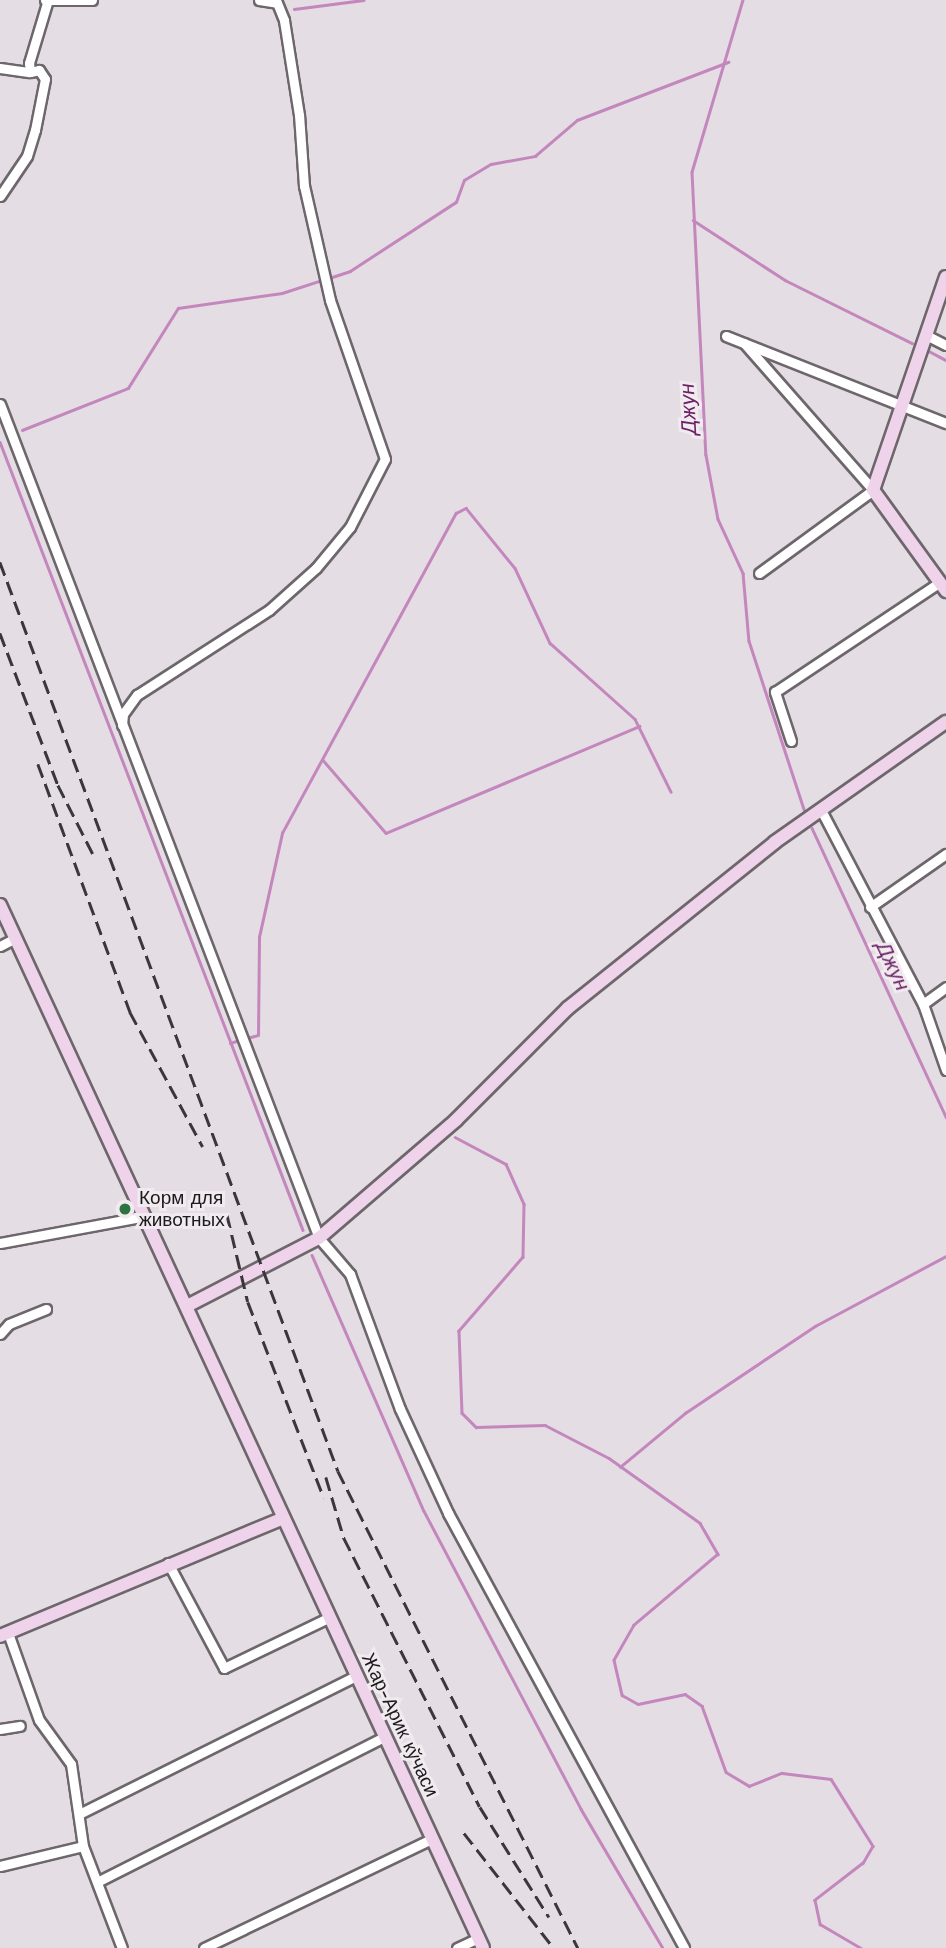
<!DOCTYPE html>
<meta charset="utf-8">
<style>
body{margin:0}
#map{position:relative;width:946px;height:1948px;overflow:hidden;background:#e4dde3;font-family:"Work Sans",sans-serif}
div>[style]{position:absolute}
.stream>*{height:2.5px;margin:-1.25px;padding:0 1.25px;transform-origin:1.25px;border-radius:1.25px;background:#c487bd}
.roads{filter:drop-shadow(2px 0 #6d676c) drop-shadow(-2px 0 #6d676c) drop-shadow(0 2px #6d676c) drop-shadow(0 -2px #6d676c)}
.street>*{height:9px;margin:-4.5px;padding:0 4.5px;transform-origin:4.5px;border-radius:4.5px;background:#fff}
.secondary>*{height:12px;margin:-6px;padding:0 6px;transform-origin:6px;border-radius:6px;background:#eed3eb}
.rail>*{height:2.5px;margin-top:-1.25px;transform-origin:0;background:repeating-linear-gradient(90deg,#3a373a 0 14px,transparent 0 21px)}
.dots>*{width:19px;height:19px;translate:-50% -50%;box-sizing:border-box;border:4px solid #f1ebf0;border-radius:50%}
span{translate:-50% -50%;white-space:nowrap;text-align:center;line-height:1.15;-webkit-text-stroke:6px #f1ebf0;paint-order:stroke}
.poi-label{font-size:19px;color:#1c1a1c}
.left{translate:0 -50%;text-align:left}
.street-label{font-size:19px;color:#1c1a1c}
.water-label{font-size:21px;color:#6c2367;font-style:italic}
</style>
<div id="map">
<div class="stream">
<div style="left:743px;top:0;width:179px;rotate:106.5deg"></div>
<div style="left:692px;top:172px;width:283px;rotate:87.2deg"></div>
<div style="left:706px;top:455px;width:65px;rotate:79.4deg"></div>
<div style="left:718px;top:519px;width:60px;rotate:65.2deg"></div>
<div style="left:743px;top:573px;width:68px;rotate:85deg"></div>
<div style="left:749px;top:641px;width:177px;rotate:71.9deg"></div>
<div style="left:294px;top:9px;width:70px;rotate:-7.4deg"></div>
<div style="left:693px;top:220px;width:110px;rotate:33.1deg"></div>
<div style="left:785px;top:280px;width:142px;rotate:26.4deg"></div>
<div style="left:329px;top:278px;width:22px;rotate:-18deg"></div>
<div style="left:350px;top:271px;width:126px;rotate:-33.1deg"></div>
<div style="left:456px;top:202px;width:23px;rotate:-70deg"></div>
<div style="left:464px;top:180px;width:31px;rotate:-31deg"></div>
<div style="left:491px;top:164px;width:45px;rotate:-10.3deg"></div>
<div style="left:535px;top:156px;width:55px;rotate:-40.6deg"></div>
<div style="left:577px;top:120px;width:162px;rotate:-21deg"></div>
<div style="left:927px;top:350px;width:21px;rotate:28deg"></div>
<div style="left:22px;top:430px;width:114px;rotate:-21.6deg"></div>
<div style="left:128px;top:388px;width:94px;rotate:-58deg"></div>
<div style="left:178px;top:308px;width:105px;rotate:-8.2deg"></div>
<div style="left:282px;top:293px;width:42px;rotate:-18deg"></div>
<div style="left:0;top:442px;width:844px;rotate:68.97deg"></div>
<div style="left:323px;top:760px;width:96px;rotate:49.2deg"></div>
<div style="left:386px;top:833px;width:275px;rotate:-22.9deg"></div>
<div style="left:812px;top:828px;width:319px;rotate:65.1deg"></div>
<div style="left:247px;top:1038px;width:11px;rotate:-15deg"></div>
<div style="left:258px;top:1035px;width:98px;rotate:-89.4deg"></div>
<div style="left:259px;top:937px;width:107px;rotate:-77.5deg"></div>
<div style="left:282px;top:833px;width:364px;rotate:-61.5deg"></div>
<div style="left:456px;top:513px;width:11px;rotate:-27deg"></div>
<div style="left:466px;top:508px;width:77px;rotate:50.8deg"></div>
<div style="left:515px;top:568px;width:83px;rotate:65deg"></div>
<div style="left:550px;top:643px;width:114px;rotate:41.8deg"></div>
<div style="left:635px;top:719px;width:81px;rotate:63.7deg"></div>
<div style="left:230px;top:1043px;width:10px;rotate:-17deg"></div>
<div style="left:455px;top:1137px;width:58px;rotate:27.9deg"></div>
<div style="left:506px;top:1164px;width:44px;rotate:65.8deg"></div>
<div style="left:524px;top:1204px;width:53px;rotate:91.1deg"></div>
<div style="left:523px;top:1257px;width:98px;rotate:130.9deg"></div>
<div style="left:459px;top:1331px;width:82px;rotate:87.9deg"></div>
<div style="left:462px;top:1413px;width:20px;rotate:45deg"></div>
<div style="left:476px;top:1427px;width:69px;rotate:-1.7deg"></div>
<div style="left:545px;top:1425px;width:72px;rotate:27.3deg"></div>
<div style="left:609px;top:1458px;width:112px;rotate:35.5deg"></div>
<div style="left:700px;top:1523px;width:36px;rotate:60deg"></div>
<div style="left:718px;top:1554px;width:110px;rotate:139.8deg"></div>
<div style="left:634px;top:1625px;width:40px;rotate:119.7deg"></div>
<div style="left:614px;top:1660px;width:36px;rotate:77deg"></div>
<div style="left:622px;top:1695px;width:18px;rotate:29deg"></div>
<div style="left:638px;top:1704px;width:48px;rotate:-12deg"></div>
<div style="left:685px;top:1694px;width:21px;rotate:35deg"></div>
<div style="left:702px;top:1706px;width:70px;rotate:70deg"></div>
<div style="left:726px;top:1772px;width:27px;rotate:31deg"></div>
<div style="left:749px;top:1786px;width:35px;rotate:-22deg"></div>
<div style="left:782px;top:1773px;width:49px;rotate:7deg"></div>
<div style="left:831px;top:1779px;width:79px;rotate:57.9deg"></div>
<div style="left:873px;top:1846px;width:20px;rotate:120deg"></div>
<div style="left:863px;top:1863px;width:61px;rotate:142.4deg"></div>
<div style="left:815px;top:1900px;width:25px;rotate:78deg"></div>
<div style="left:820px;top:1924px;width:48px;rotate:30.3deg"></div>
<div style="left:312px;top:1255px;width:279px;rotate:66.4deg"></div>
<div style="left:424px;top:1511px;width:337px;rotate:62.2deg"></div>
<div style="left:581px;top:1809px;width:161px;rotate:59.5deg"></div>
<div style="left:620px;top:1467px;width:85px;rotate:-39.7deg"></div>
<div style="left:685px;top:1413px;width:156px;rotate:-33.8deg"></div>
<div style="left:815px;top:1326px;width:149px;rotate:-28.1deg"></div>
</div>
<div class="roads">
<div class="street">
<div style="left:45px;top:0;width:47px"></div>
<div style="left:259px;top:0;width:18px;rotate:9deg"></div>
<div style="left:0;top:68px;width:30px;rotate:8deg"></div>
<div style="left:0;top:196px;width:48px;rotate:-56deg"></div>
<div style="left:27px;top:156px;width:27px;rotate:-73deg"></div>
<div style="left:35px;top:130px;width:52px;rotate:-78.9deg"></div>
<div style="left:45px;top:79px;width:11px;rotate:-124deg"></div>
<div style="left:39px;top:70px;width:9px;rotate:167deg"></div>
<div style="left:30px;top:72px;width:9px;rotate:-96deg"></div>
<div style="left:29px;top:63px;width:63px;rotate:-73.3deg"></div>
<div style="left:926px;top:335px;width:22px;rotate:27deg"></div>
<div style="left:726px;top:336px;width:237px;rotate:21.6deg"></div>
<div style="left:744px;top:343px;width:196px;rotate:48.7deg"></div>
<div style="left:873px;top:490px;width:141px;rotate:143.9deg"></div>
<div style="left:0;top:404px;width:893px;rotate:69.07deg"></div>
<div style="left:319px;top:1238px;width:48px;rotate:49.3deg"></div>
<div style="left:350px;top:1274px;width:144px;rotate:69.7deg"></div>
<div style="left:400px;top:1409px;width:115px;rotate:65.2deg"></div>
<div style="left:448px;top:1513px;width:495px;rotate:61.5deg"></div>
<div style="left:122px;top:725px;width:11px;rotate:-85deg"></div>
<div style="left:123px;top:714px;width:24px;rotate:-54deg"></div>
<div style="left:137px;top:695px;width:157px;rotate:-32.8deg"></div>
<div style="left:269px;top:610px;width:63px;rotate:-41.8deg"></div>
<div style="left:316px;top:568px;width:53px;rotate:-50.3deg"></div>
<div style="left:350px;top:527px;width:76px;rotate:-62.8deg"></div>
<div style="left:385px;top:459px;width:168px;rotate:-109.1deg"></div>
<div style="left:330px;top:300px;width:117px;rotate:-102.8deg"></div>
<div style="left:304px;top:186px;width:71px;rotate:-94deg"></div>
<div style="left:299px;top:115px;width:96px;rotate:-99deg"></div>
<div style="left:284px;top:20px;width:22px;rotate:-112deg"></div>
<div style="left:791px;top:741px;width:52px;rotate:-108.1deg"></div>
<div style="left:775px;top:692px;width:198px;rotate:-33.7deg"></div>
<div style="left:821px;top:810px;width:219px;rotate:62.3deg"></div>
<div style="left:923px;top:1004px;width:70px;rotate:70.8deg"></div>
<div style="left:870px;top:907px;width:93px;rotate:-34.9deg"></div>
<div style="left:0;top:946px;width:18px;rotate:-27deg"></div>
<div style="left:923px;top:1004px;width:29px;rotate:-36deg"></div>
<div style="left:0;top:1243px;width:147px;rotate:-10.5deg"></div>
<div style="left:0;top:1334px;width:13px;rotate:-48deg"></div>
<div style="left:9px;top:1324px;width:40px;rotate:-22deg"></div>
<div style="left:168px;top:1563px;width:119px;rotate:61.9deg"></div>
<div style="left:224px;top:1668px;width:115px;rotate:-25.7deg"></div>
<div style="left:8px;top:1633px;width:92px;rotate:70.4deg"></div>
<div style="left:39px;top:1720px;width:54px;rotate:54deg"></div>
<div style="left:71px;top:1764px;width:83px;rotate:81.7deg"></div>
<div style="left:83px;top:1846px;width:109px;rotate:69.1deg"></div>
<div style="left:0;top:1729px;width:20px;rotate:-9deg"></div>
<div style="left:79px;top:1814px;width:309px;rotate:-26.5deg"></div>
<div style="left:0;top:1866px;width:85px;rotate:-13.5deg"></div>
<div style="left:97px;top:1882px;width:322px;rotate:-26.8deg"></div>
<div style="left:204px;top:1948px;width:253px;rotate:-25.6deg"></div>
<div style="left:457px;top:1948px;width:23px;rotate:-25deg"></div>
</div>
<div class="secondary">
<div style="left:946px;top:277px;width:225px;rotate:108.9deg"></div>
<div style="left:873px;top:490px;width:125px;rotate:54.1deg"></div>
<div style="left:0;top:905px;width:1149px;rotate:65.15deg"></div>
<div style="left:189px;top:1305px;width:146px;rotate:-27.3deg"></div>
<div style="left:319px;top:1238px;width:181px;rotate:-40.7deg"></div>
<div style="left:456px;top:1120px;width:158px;rotate:-45deg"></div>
<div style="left:568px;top:1008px;width:265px;rotate:-38.7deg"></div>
<div style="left:775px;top:842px;width:209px;rotate:-35.1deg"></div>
<div style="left:0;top:1636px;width:304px;rotate:-22.6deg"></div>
</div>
</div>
<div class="rail">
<div style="left:0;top:562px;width:970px;rotate:69.6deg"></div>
<div style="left:338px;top:1471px;width:534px;rotate:63.29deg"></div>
<div style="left:0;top:633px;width:163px;rotate:69.1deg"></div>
<div style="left:58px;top:785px;width:77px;rotate:63.1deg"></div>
<div style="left:38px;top:764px;width:265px;rotate:69.6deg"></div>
<div style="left:130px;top:1012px;width:153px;rotate:61.6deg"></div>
<div style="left:227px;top:1214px;width:90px;rotate:76.6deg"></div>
<div style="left:248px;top:1302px;width:210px;rotate:68.8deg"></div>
<div style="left:326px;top:1477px;width:64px;rotate:73.6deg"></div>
<div style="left:344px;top:1538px;width:301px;rotate:63.2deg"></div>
<div style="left:480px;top:1807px;width:130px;rotate:57.9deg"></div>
<div style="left:464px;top:1833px;width:146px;rotate:52deg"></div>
</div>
<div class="dots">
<div style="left:125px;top:1209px;background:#2c7542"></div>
</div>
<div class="poi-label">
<span class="left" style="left:139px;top:1209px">Корм для<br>животных</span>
</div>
<div class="street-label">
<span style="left:400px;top:1725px;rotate:65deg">Жар-Арик кўчаси</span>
</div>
<div class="water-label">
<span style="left:688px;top:409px;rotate:-93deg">Джун</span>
<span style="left:893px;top:966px;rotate:65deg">Джун</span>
</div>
</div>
